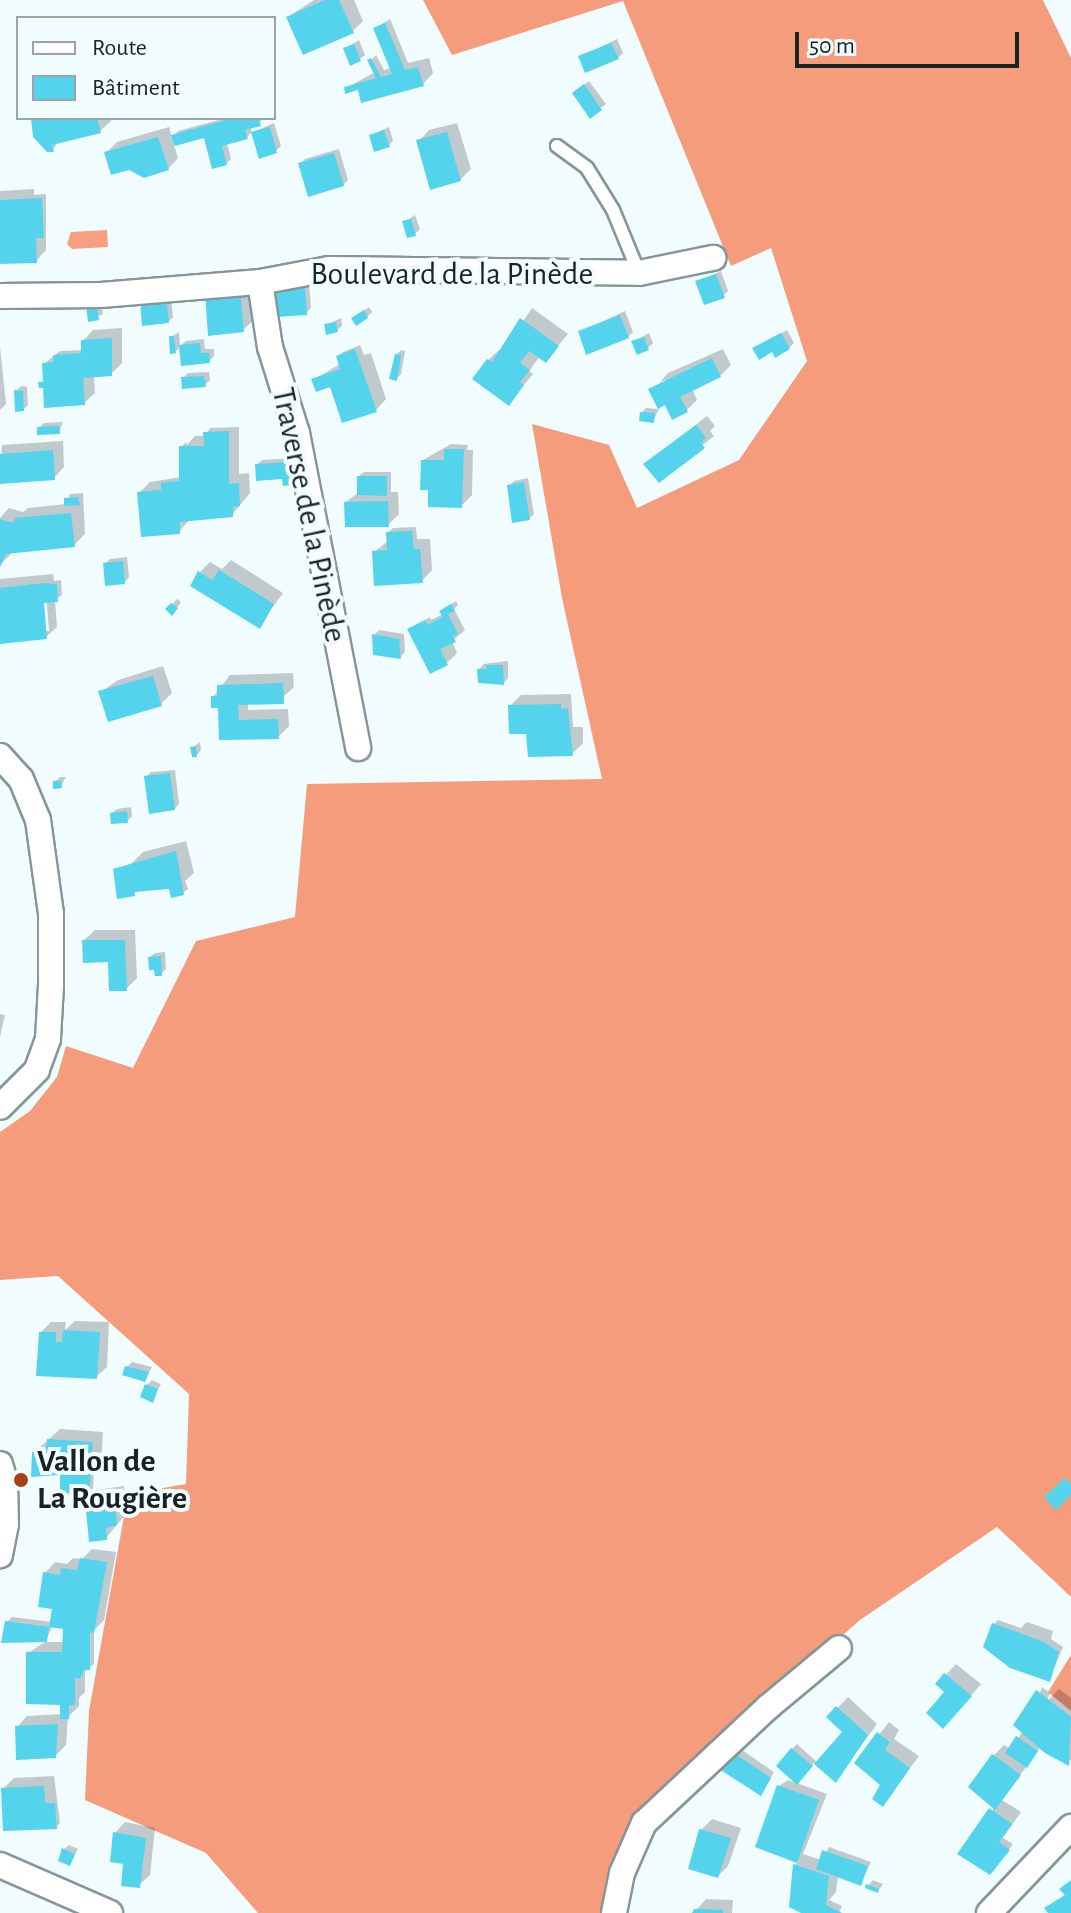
<!DOCTYPE html>
<meta charset="utf-8">
<style>
body{margin:0}
#map{position:relative;width:1071px;height:1913px;overflow:hidden;background:#f1fcff;font-family:"Alegreya Sans",sans-serif}
div>[style]{position:absolute}
.forest>*{inset:0;background:#f59c7c}
.water>*{inset:0;background:#f89f7f}
.shadow>*{inset:0;background:#0003}
.building>*{inset:0;background:#54d4ec}
.roads{filter:drop-shadow(2px 0 #85969a) drop-shadow(-2px 0 #85969a) drop-shadow(0 2px #85969a) drop-shadow(0 -2px #85969a)}
.lane>*{height:12px;margin:-6px;padding:0 6px;transform-origin:6px;border-radius:6px;background:#fff}
.street>*{height:24px;margin:-12px;padding:0 12px;transform-origin:12px;border-radius:12px;background:#fff}
.dots>*{width:22px;height:22px;translate:-50% -50%;box-sizing:border-box;border:4px solid #f1fcff;border-radius:50%}
span{translate:-50% -50%;white-space:nowrap;text-align:center;line-height:1.15;-webkit-text-stroke:8px #f1fcff;paint-order:stroke}
.street-label{font-size:32px;color:#1b2223}
.poi-label{font-size:32px;color:#1b2223;font-weight:700}
.left{translate:0 -50%;text-align:left}
.legend{position:absolute;left:16px;top:16px;width:260px;height:104px;box-sizing:border-box;background:#f1fcff;border:2px solid #9ba5a7;margin:0;padding:10px 14px;list-style:none;font-size:24px;color:#1b2223}
.legend li{display:flex;align-items:center;gap:16px;height:40px}
.legend b{width:40px;border:2px solid #9ba5a7}
.scale{position:absolute;left:795px;top:32px;width:224px;height:36px;box-sizing:border-box;border:4px solid #1b2223;border-top:0;padding-left:10px;font-size:24px;line-height:28px;white-space:nowrap;color:#1b2223;-webkit-text-stroke:6px #f1fcff;paint-order:stroke}
</style>
<div id="map">
<div class="forest">
<div style="clip-path:polygon(423px 0,1043px 0,1071px 58px,1071px 1597px,997px 1527px,860px 1620px,640px 1812px,608px 1913px,258px 1913px,206px 1853px,85px 1800px,89px 1711px,128px 1494px,186px 1484px,189px 1394px,58px 1276px,0 1280px,0 1132px,30px 1111px,57px 1077px,66px 1046px,133px 1068px,196px 941px,295px 917px,307px 784px,602px 779px,562px 598px,532px 424px,609px 445px,637px 508px,739px 460px,807px 361px,771px 248px,731px 266px,623px 1px,452px 55px)"></div>
<div style="clip-path:polygon(1071px 1655px,1071px 1711px,1048px 1692px)"></div>
</div>
<div class="water">
<div style="clip-path:polygon(107px 230px,108px 247px,72px 249px,67px 244px,71px 232px)"></div>
</div>
<div class="shadow">
<div style="clip-path:polygon(314px 0,354px 0,363px 21px,353px 31px,288px 17px)"></div>
<div style="clip-path:polygon(390px 19px,408px 63px,429px 58px,433px 73px,423px 84px,346px 88px,375px 72px,370px 61px,376px 55px,384px 70px,391px 68px,375px 28px)"></div>
<div style="clip-path:polygon(617px 39px,623px 53px,618px 58px,581px 57px)"></div>
<div style="clip-path:polygon(359px 40px,365px 55px,360px 59px,345px 49px)"></div>
<div style="clip-path:polygon(589px 81px,606px 104px,601px 108px,579px 88px)"></div>
<div style="clip-path:polygon(33px 118px,110px 118px,111px 121px,100px 131px,57px 143px,53px 150px)"></div>
<div style="clip-path:polygon(226px 118px,264px 119px,250px 127px,252px 132px,247px 137px,227px 143px,231px 159px,226px 164px,205px 136px,174px 145px,178px 158px,168px 169px,106px 153px,117px 142px,169px 127px,172px 138px,178px 131px)"></div>
<div style="clip-path:polygon(274px 123px,281px 146px,276px 151px,253px 132px)"></div>
<div style="clip-path:polygon(457px 123px,471px 169px,460px 180px,419px 141px,429px 130px)"></div>
<div style="clip-path:polygon(389px 127px,393px 141px,389px 145px,372px 135px)"></div>
<div style="clip-path:polygon(339px 149px,348px 180px,343px 185px,300px 164px,305px 159px)"></div>
<div style="clip-path:polygon(34px 189px,34px 195px,46px 194px,46px 250px,36px 261px,0 262px,0 191px)"></div>
<div style="clip-path:polygon(415px 215px,420px 229px,415px 234px,404px 222px)"></div>
<div style="clip-path:polygon(721px 271px,728px 291px,723px 296px,698px 282px)"></div>
<div style="clip-path:polygon(250px 280px,254px 320px,243px 330px,217px 283px)"></div>
<div style="clip-path:polygon(309px 284px,311px 308px,306px 313px,276px 290px)"></div>
<div style="clip-path:polygon(170px 291px,173px 317px,168px 322px,142px 298px)"></div>
<div style="clip-path:polygon(101px 299px,103px 314px,90px 319px)"></div>
<div style="clip-path:polygon(369px 307px,372px 312px,367px 317px,358px 314px)"></div>
<div style="clip-path:polygon(532px 308px,568px 334px,546px 360px,540px 356px,529px 371px,533px 374px,509px 403px,488px 360px,499px 350px,502px 352px)"></div>
<div style="clip-path:polygon(625px 311px,633px 332px,628px 337px,580px 332px)"></div>
<div style="clip-path:polygon(341px 318px,342px 326px,337px 330px,326px 325px)"></div>
<div style="clip-path:polygon(122px 328px,122px 363px,111px 374px,94px 375px,95px 393px,84px 403px,44px 364px,60px 351px,83px 350px,83px 341px,93px 330px)"></div>
<div style="clip-path:polygon(787px 330px,794px 343px,789px 348px,755px 348px)"></div>
<div style="clip-path:polygon(179px 332px,180px 346px,186px 341px,204px 339px,205px 349px,214px 349px,214px 356px,209px 361px,181px 346px,176px 351px,171px 337px)"></div>
<div style="clip-path:polygon(649px 333px,653px 343px,648px 348px,634px 342px)"></div>
<div style="clip-path:polygon(360px 345px,364px 355px,371px 353px,386px 399px,376px 410px,313px 380px,340px 364px,338px 357px,343px 352px)"></div>
<div style="clip-path:polygon(0 347px,6px 404px,0 410px)"></div>
<div style="clip-path:polygon(723px 349px,731px 365px,720px 376px,692px 389px,697px 400px,686px 411px,651px 389px,666px 383px,665px 380px,660px 382px,668px 373px)"></div>
<div style="clip-path:polygon(401px 350px,405px 351px,401px 374px,396px 379px,396px 355px)"></div>
<div style="clip-path:polygon(209px 372px,210px 380px,205px 385px,183px 378px,188px 373px)"></div>
<div style="clip-path:polygon(21px 386px,27px 387px,28px 405px,23px 410px,16px 391px)"></div>
<div style="clip-path:polygon(646px 408px,659px 409px,653px 421px,642px 412px)"></div>
<div style="clip-path:polygon(707px 416px,715px 426px,710px 431px,714px 436px,659px 480px,645px 464px)"></div>
<div style="clip-path:polygon(63px 422px,59px 432px,39px 428px,44px 423px)"></div>
<div style="clip-path:polygon(239px 427px,239px 474px,249px 473px,250px 493px,232px 515px,190px 519px,179px 532px,139px 493px,150px 482px,181px 477px,181px 447px,186px 442px,187px 445px,195px 436px,205px 436px,210px 428px)"></div>
<div style="clip-path:polygon(63px 441px,64px 467px,54px 478px,0 482px,2px 445px)"></div>
<div style="clip-path:polygon(451px 444px,468px 445px,467px 450px,473px 450px,472px 495px,461px 506px,423px 460px)"></div>
<div style="clip-path:polygon(295px 458px,296px 478px,291px 483px,284px 476px,257px 465px,262px 460px)"></div>
<div style="clip-path:polygon(364px 472px,391px 472px,391px 492px,398px 492px,399px 514px,388px 525px,346px 502px,359px 492px,359px 476px)"></div>
<div style="clip-path:polygon(528px 478px,534px 514px,529px 519px,509px 486px,514px 481px)"></div>
<div style="clip-path:polygon(83px 493px,85px 534px,74px 545px,14px 551px,0 565px,0 518px,9px 508px,23px 512px,28px 508px,66px 504px,70px 494px)"></div>
<div style="clip-path:polygon(416px 527px,417px 539px,430px 539px,432px 570px,422px 581px,374px 552px,388px 541px,388px 533px,393px 528px)"></div>
<div style="clip-path:polygon(127px 557px,129px 577px,125px 582px,105px 564px,110px 559px)"></div>
<div style="clip-path:polygon(231px 560px,283px 593px,259px 626px,200px 572px,210px 562px,222px 569px)"></div>
<div style="clip-path:polygon(evenodd,53px 574px,54px 581px,61px 580px,62px 595px,55px 600px,57px 627px,46px 637px,0 642px,0 579px,53px 574px,42px 593px,46px 593px,49px 631px,45px 631px,42px 593px)"></div>
<div style="clip-path:polygon(177px 599px,181px 602px,177px 608px,168px 609px)"></div>
<div style="clip-path:polygon(456px 601px,458px 605px,454px 609px,465px 630px,452px 641px,457px 653px,447px 663px,409px 630px,430px 617px,431px 620px,443px 614px,446px 607px)"></div>
<div style="clip-path:polygon(379px 630px,404px 634px,405px 652px,400px 657px,374px 635px)"></div>
<div style="clip-path:polygon(508px 661px,508px 678px,504px 683px,479px 669px,484px 664px)"></div>
<div style="clip-path:polygon(163px 666px,172px 693px,161px 704px,101px 692px,118px 680px)"></div>
<div style="clip-path:polygon(293px 673px,294px 687px,283px 697px,248px 703px,248px 710px,288px 709px,289px 726px,278px 737px,221px 738px,220px 706px,213px 697px,230px 675px)"></div>
<div style="clip-path:polygon(571px 694px,573px 727px,583px 727px,583px 743px,572px 754px,528px 732px,510px 706px,521px 695px)"></div>
<div style="clip-path:polygon(200px 742px,201px 750px,197px 755px,192px 748px)"></div>
<div style="clip-path:polygon(175px 770px,179px 804px,174px 809px,146px 777px,151px 772px)"></div>
<div style="clip-path:polygon(60px 777px,66px 777px,61px 786px,55px 782px)"></div>
<div style="clip-path:polygon(131px 807px,132px 816px,127px 821px,112px 813px,117px 809px)"></div>
<div style="clip-path:polygon(186px 841px,194px 873px,185px 881px,188px 889px,183px 893px,176px 884px,139px 890px,134px 894px,116px 870px,132px 863px,143px 852px)"></div>
<div style="clip-path:polygon(95px 930px,135px 930px,137px 978px,126px 989px,110px 960px,84px 940px)"></div>
<div style="clip-path:polygon(165px 952px,166px 969px,161px 974px,150px 957px,155px 953px)"></div>
<div style="clip-path:polygon(0 1014px,5px 1015px,0 1037px)"></div>
<div style="clip-path:polygon(75px 1321px,109px 1322px,107px 1367px,96px 1377px,41px 1332px,51px 1322px,66px 1322px,65px 1330px)"></div>
<div style="clip-path:polygon(132px 1362px,152px 1367px,145px 1380px,127px 1367px)"></div>
<div style="clip-path:polygon(152px 1380px,161px 1384px,152px 1400px,147px 1385px)"></div>
<div style="clip-path:polygon(60px 1429px,103px 1432px,101px 1465px,94px 1471px,93px 1488px,89px 1493px,34px 1453px)"></div>
<div style="clip-path:polygon(124px 1486px,127px 1513px,106px 1538px,87px 1501px,97px 1490px)"></div>
<div style="clip-path:polygon(92px 1549px,116px 1552px,104px 1620px,94px 1630px,94px 1664px,85px 1671px,85px 1692px,79px 1698px,79px 1706px,68px 1717px,66px 1745px,55px 1756px,17px 1727px,27px 1716px,62px 1714px,62px 1703px,28px 1653px,45px 1642px,65px 1642px,65px 1627px,53px 1625px,46px 1640px,7px 1622px,12px 1617px,52px 1622px,54px 1608px,45px 1573px,55px 1562px,67px 1564px,73px 1558px,82px 1559px)"></div>
<div style="clip-path:polygon(998px 1620px,1021px 1628px,1027px 1622px,1053px 1631px,1051px 1639px,1063px 1647px,1049px 1680px,994px 1624px)"></div>
<div style="clip-path:polygon(956px 1664px,981px 1684px,954px 1716px,947px 1692px,938px 1683px)"></div>
<div style="clip-path:polygon(1042px 1687px,1050px 1693px,1047px 1701px,1059px 1689px,1071px 1698px,1071px 1761px,1042px 1745px,1002px 1800px,1021px 1812px,1003px 1838px,1013px 1844px,992px 1872px,994px 1755px,1004px 1745px,1010px 1749px,1023px 1731px)"></div>
<div style="clip-path:polygon(848px 1697px,877px 1724px,836px 1780px,815px 1762px,796px 1782px,792px 1749px,797px 1744px,818px 1763px,845px 1732px,829px 1717px)"></div>
<div style="clip-path:polygon(889px 1722px,899px 1730px,894px 1739px,919px 1756px,883px 1804px,883px 1785px,857px 1763px)"></div>
<div style="clip-path:polygon(742px 1750px,774px 1772px,761px 1794px,722px 1769px)"></div>
<div style="clip-path:polygon(54px 1776px,60px 1823px,56px 1827px,3px 1789px,14px 1778px)"></div>
<div style="clip-path:polygon(788px 1780px,827px 1794px,803px 1854px,821px 1860px,829px 1847px,871px 1862px,860px 1884px,838px 1876px,836px 1892px,829px 1900px,842px 1906px,839px 1913px,806px 1913px,795px 1865px,799px 1861px,758px 1846px,779px 1786px)"></div>
<div style="clip-path:polygon(712px 1819px,741px 1828px,728px 1866px,718px 1876px,701px 1830px)"></div>
<div style="clip-path:polygon(125px 1822px,155px 1828px,150px 1875px,139px 1885px,115px 1833px)"></div>
<div style="clip-path:polygon(69px 1845px,78px 1849px,70px 1864px,64px 1849px)"></div>
<div style="clip-path:polygon(873px 1880px,883px 1884px,878px 1891px,867px 1887px)"></div>
<div style="clip-path:polygon(706px 1899px,733px 1900px,732px 1913px,694px 1913px)"></div>
</div>
<div class="building">
<div style="clip-path:polygon(325px 0,339px 0,354px 33px,303px 55px,286px 17px)"></div>
<div style="clip-path:polygon(385px 23px,405px 70px,418px 67px,424px 86px,361px 103px,358px 90px,345px 94px,344px 87px,376px 78px,367px 60px,371px 58px,381px 77px,392px 74px,373px 28px)"></div>
<div style="clip-path:polygon(611px 43px,619px 59px,585px 73px,578px 56px)"></div>
<div style="clip-path:polygon(354px 44px,361px 61px,350px 66px,343px 48px)"></div>
<div style="clip-path:polygon(584px 84px,602px 110px,590px 119px,572px 93px)"></div>
<div style="clip-path:polygon(31px 118px,97px 118px,101px 133px,52px 145px,54px 152px,47px 152px,33px 137px)"></div>
<div style="clip-path:polygon(234px 118px,259px 118px,261px 126px,245px 130px,248px 139px,222px 146px,227px 165px,212px 169px,204px 138px,175px 146px,171px 135px)"></div>
<div style="clip-path:polygon(270px 127px,277px 153px,259px 159px,251px 132px)"></div>
<div style="clip-path:polygon(384px 130px,390px 147px,374px 152px,369px 135px)"></div>
<div style="clip-path:polygon(447px 132px,461px 181px,430px 190px,416px 140px)"></div>
<div style="clip-path:polygon(158px 137px,169px 170px,144px 178px,129px 170px,111px 175px,104px 152px)"></div>
<div style="clip-path:polygon(334px 153px,344px 186px,308px 197px,298px 163px)"></div>
<div style="clip-path:polygon(42px 198px,44px 238px,36px 238px,37px 263px,0 264px,0 200px)"></div>
<div style="clip-path:polygon(411px 219px,416px 236px,407px 238px,402px 221px)"></div>
<div style="clip-path:polygon(716px 274px,725px 298px,704px 305px,695px 281px)"></div>
<div style="clip-path:polygon(305px 288px,307px 315px,276px 317px,274px 289px)"></div>
<div style="clip-path:polygon(240px 289px,244px 332px,208px 336px,205px 293px)"></div>
<div style="clip-path:polygon(166px 294px,169px 323px,142px 326px,140px 297px)"></div>
<div style="clip-path:polygon(97px 303px,99px 320px,88px 322px,86px 305px)"></div>
<div style="clip-path:polygon(364px 310px,368px 318px,356px 326px,351px 318px)"></div>
<div style="clip-path:polygon(620px 315px,629px 338px,586px 355px,578px 331px)"></div>
<div style="clip-path:polygon(520px 318px,559px 346px,546px 363px,529px 351px,520px 363px,530px 370px,520px 382px,524px 385px,509px 406px,472px 379px,487px 359px,492px 362px)"></div>
<div style="clip-path:polygon(336px 322px,338px 332px,326px 335px,324px 324px)"></div>
<div style="clip-path:polygon(781px 333px,790px 349px,775px 358px,772px 352px,759px 360px,752px 348px)"></div>
<div style="clip-path:polygon(169px 336px,174px 336px,176px 353px,170px 354px)"></div>
<div style="clip-path:polygon(644px 337px,649px 350px,637px 355px,631px 341px)"></div>
<div style="clip-path:polygon(112px 338px,112px 376px,83px 378px,85px 405px,44px 408px,43px 388px,39px 388px,38px 382px,43px 382px,42px 363px,54px 362px,53px 355px,81px 353px,81px 340px)"></div>
<div style="clip-path:polygon(200px 343px,201px 353px,209px 353px,210px 363px,181px 366px,179px 345px)"></div>
<div style="clip-path:polygon(355px 349px,377px 412px,342px 423px,330px 387px,316px 392px,311px 379px,340px 369px,336px 356px)"></div>
<div style="clip-path:polygon(395px 354px,401px 355px,397px 381px,389px 379px)"></div>
<div style="clip-path:polygon(712px 358px,721px 377px,680px 397px,688px 412px,672px 420px,665px 405px,658px 409px,648px 389px)"></div>
<div style="clip-path:polygon(204px 376px,206px 387px,182px 389px,181px 377px)"></div>
<div style="clip-path:polygon(14px 390px,23px 391px,24px 411px,15px 412px)"></div>
<div style="clip-path:polygon(640px 412px,655px 413px,654px 423px,639px 421px)"></div>
<div style="clip-path:polygon(696px 425px,706px 438px,701px 443px,705px 448px,659px 483px,643px 464px)"></div>
<div style="clip-path:polygon(59px 426px,60px 434px,37px 435px,37px 427px)"></div>
<div style="clip-path:polygon(229px 431px,229px 484px,239px 483px,240px 506px,233px 507px,233px 517px,180px 522px,180px 534px,141px 537px,137px 492px,161px 490px,161px 483px,179px 481px,179px 446px,204px 446px,203px 432px)"></div>
<div style="clip-path:polygon(444px 449px,464px 449px,462px 508px,428px 507px,428px 490px,420px 490px,421px 460px,444px 460px)"></div>
<div style="clip-path:polygon(53px 450px,55px 480px,0 484px,0 454px)"></div>
<div style="clip-path:polygon(291px 462px,292px 485px,283px 486px,282px 479px,256px 481px,255px 464px)"></div>
<div style="clip-path:polygon(357px 476px,387px 476px,387px 496px,357px 495px)"></div>
<div style="clip-path:polygon(524px 482px,530px 520px,512px 523px,507px 485px)"></div>
<div style="clip-path:polygon(78px 497px,80px 505px,64px 506px,64px 498px)"></div>
<div style="clip-path:polygon(388px 501px,389px 527px,345px 527px,344px 502px)"></div>
<div style="clip-path:polygon(71px 513px,75px 547px,6px 554px,0 567px,0 519px,14px 523px,15px 518px)"></div>
<div style="clip-path:polygon(412px 531px,414px 549px,420px 549px,423px 583px,374px 586px,372px 551px,387px 550px,386px 532px)"></div>
<div style="clip-path:polygon(123px 561px,125px 584px,105px 586px,103px 563px)"></div>
<div style="clip-path:polygon(219px 570px,274px 604px,260px 629px,190px 586px,198px 571px,212px 580px)"></div>
<div style="clip-path:polygon(43px 583px,57px 584px,58px 602px,44px 603px,47px 639px,0 644px,0 588px)"></div>
<div style="clip-path:polygon(171px 603px,178px 608px,172px 616px,165px 609px)"></div>
<div style="clip-path:polygon(451px 604px,455px 611px,448px 614px,458px 634px,453px 636px,456px 642px,440px 649px,448px 665px,430px 674px,407px 629px,425px 620px,427px 625px,443px 617px,439px 611px)"></div>
<div style="clip-path:polygon(372px 634px,399px 639px,401px 659px,373px 655px)"></div>
<div style="clip-path:polygon(486px 665px,503px 665px,504px 685px,478px 683px,477px 669px,487px 669px)"></div>
<div style="clip-path:polygon(153px 676px,162px 706px,108px 722px,98px 691px)"></div>
<div style="clip-path:polygon(283px 683px,284px 704px,238px 705px,239px 720px,278px 719px,279px 739px,219px 740px,218px 708px,211px 708px,211px 696px,217px 696px,217px 685px)"></div>
<div style="clip-path:polygon(561px 704px,561px 709px,568px 708px,573px 756px,528px 757px,526px 734px,509px 734px,508px 705px)"></div>
<div style="clip-path:polygon(196px 746px,197px 757px,192px 757px,190px 747px)"></div>
<div style="clip-path:polygon(170px 773px,175px 810px,149px 814px,144px 776px)"></div>
<div style="clip-path:polygon(53px 781px,61px 781px,62px 788px,53px 789px)"></div>
<div style="clip-path:polygon(127px 811px,128px 823px,111px 824px,110px 813px)"></div>
<div style="clip-path:polygon(176px 851px,184px 895px,171px 898px,169px 889px,134px 892px,135px 896px,117px 899px,113px 869px)"></div>
<div style="clip-path:polygon(82px 940px,125px 940px,127px 991px,109px 991px,108px 962px,83px 963px)"></div>
<div style="clip-path:polygon(161px 956px,162px 976px,155px 976px,154px 970px,149px 970px,148px 957px)"></div>
<div style="clip-path:polygon(63px 1330px,100px 1332px,97px 1379px,36px 1376px,39px 1332px,56px 1332px,56px 1342px,62px 1342px)"></div>
<div style="clip-path:polygon(125px 1366px,149px 1372px,145px 1382px,122px 1375px)"></div>
<div style="clip-path:polygon(145px 1384px,158px 1389px,153px 1403px,140px 1397px)"></div>
<div style="clip-path:polygon(47px 1439px,93px 1442px,89px 1495px,60px 1493px,60px 1475px,31px 1477px,32px 1452px,46px 1452px)"></div>
<div style="clip-path:polygon(1065px 1478px,1071px 1484px,1071px 1495px,1056px 1510px,1044px 1497px)"></div>
<div style="clip-path:polygon(114px 1496px,117px 1525px,106px 1528px,107px 1540px,89px 1542px,85px 1500px)"></div>
<div style="clip-path:polygon(80px 1558px,107px 1562px,94px 1633px,90px 1632px,90px 1670px,84px 1670px,80px 1679px,75px 1678px,75px 1705px,69px 1705px,69px 1719px,60px 1719px,60px 1705px,26px 1704px,26px 1652px,62px 1652px,63px 1629px,49px 1627px,52px 1609px,38px 1607px,43px 1572px,60px 1575px,61px 1568px,77px 1570px)"></div>
<div style="clip-path:polygon(5px 1621px,49px 1627px,47px 1642px,1px 1643px)"></div>
<div style="clip-path:polygon(992px 1623px,1044px 1642px,1059px 1652px,1050px 1682px,1010px 1668px,983px 1647px)"></div>
<div style="clip-path:polygon(944px 1673px,972px 1696px,943px 1729px,926px 1713px,944px 1692px,935px 1684px)"></div>
<div style="clip-path:polygon(1036px 1690px,1071px 1717px,1069px 1766px,1045px 1753px,1013px 1725px)"></div>
<div style="clip-path:polygon(836px 1706px,868px 1735px,836px 1783px,814px 1764px,842px 1732px,826px 1717px)"></div>
<div style="clip-path:polygon(58px 1724px,56px 1758px,16px 1760px,15px 1726px)"></div>
<div style="clip-path:polygon(877px 1732px,890px 1742px,885px 1750px,910px 1768px,883px 1807px,872px 1799px,880px 1785px,854px 1763px)"></div>
<div style="clip-path:polygon(1016px 1736px,1038px 1751px,1027px 1768px,1005px 1753px)"></div>
<div style="clip-path:polygon(791px 1748px,813px 1766px,797px 1785px,776px 1766px)"></div>
<div style="clip-path:polygon(735px 1754px,771px 1778px,761px 1796px,719px 1769px)"></div>
<div style="clip-path:polygon(992px 1754px,1021px 1775px,995px 1810px,968px 1787px)"></div>
<div style="clip-path:polygon(777px 1785px,819px 1800px,797px 1863px,755px 1847px)"></div>
<div style="clip-path:polygon(44px 1786px,45px 1803px,55px 1803px,57px 1829px,3px 1831px,1px 1788px)"></div>
<div style="clip-path:polygon(989px 1808px,1012px 1824px,999px 1842px,1010px 1850px,990px 1875px,957px 1854px)"></div>
<div style="clip-path:polygon(699px 1829px,731px 1838px,718px 1878px,688px 1869px)"></div>
<div style="clip-path:polygon(113px 1832px,146px 1838px,140px 1888px,121px 1886px,123px 1864px,110px 1862px)"></div>
<div style="clip-path:polygon(62px 1848px,75px 1854px,70px 1866px,58px 1861px)"></div>
<div style="clip-path:polygon(822px 1850px,868px 1866px,861px 1886px,816px 1869px)"></div>
<div style="clip-path:polygon(793px 1864px,829px 1876px,826px 1905px,842px 1913px,801px 1913px,789px 1907px)"></div>
<div style="clip-path:polygon(1071px 1880px,1071px 1913px,1048px 1913px,1044px 1908px,1065px 1895px,1059px 1889px)"></div>
<div style="clip-path:polygon(866px 1884px,879px 1889px,878px 1893px,865px 1888px)"></div>
<div style="clip-path:polygon(694px 1909px,723px 1910px,723px 1913px,692px 1913px)"></div>
</div>
<div class="roads">
<div class="lane">
<div style="left:557px;top:146px;width:37px;rotate:36deg"></div>
<div style="left:587px;top:168px;width:49px;rotate:58.2deg"></div>
<div style="left:613px;top:210px;width:68px;rotate:67.6deg"></div>
</div>
<div class="street">
<div style="left:260px;top:282px;width:66px;rotate:81.3deg"></div>
<div style="left:270px;top:347px;width:90px;rotate:72.6deg"></div>
<div style="left:297px;top:433px;width:321px;rotate:79deg"></div>
<div style="left:0;top:296px;width:101px;rotate:-0.6deg"></div>
<div style="left:101px;top:295px;width:160px;rotate:-4.7deg"></div>
<div style="left:260px;top:282px;width:70px;rotate:-10.7deg"></div>
<div style="left:329px;top:269px;width:310px;rotate:0.7deg"></div>
<div style="left:639px;top:273px;width:76px;rotate:-11.5deg"></div>
<div style="left:0;top:756px;width:31px;rotate:48deg"></div>
<div style="left:21px;top:779px;width:44px;rotate:67.5deg"></div>
<div style="left:38px;top:820px;width:95px;rotate:82.1deg"></div>
<div style="left:51px;top:914px;width:71px;rotate:90deg"></div>
<div style="left:51px;top:985px;width:54px;rotate:93.2deg"></div>
<div style="left:48px;top:1039px;width:33px;rotate:110deg"></div>
<div style="left:37px;top:1070px;width:52px;rotate:135deg"></div>
<div style="left:0;top:1464px;width:18px;rotate:74deg"></div>
<div style="left:5px;top:1481px;width:43px;rotate:88.7deg"></div>
<div style="left:6px;top:1524px;width:32px;rotate:101deg"></div>
<div style="left:0;top:1865px;width:120px;rotate:23.6deg"></div>
<div style="left:614px;top:1913px;width:41px;rotate:-78.7deg"></div>
<div style="left:622px;top:1873px;width:55px;rotate:-66.3deg"></div>
<div style="left:644px;top:1823px;width:170px;rotate:-43.1deg"></div>
<div style="left:768px;top:1707px;width:92px;rotate:-39.7deg"></div>
<div style="left:989px;top:1913px;width:119px;rotate:-46.4deg"></div>
</div>
</div>
<div class="dots">
<div style="left:21px;top:1480px;background:#a74217"></div>
</div>
<div class="street-label">
<span style="left:452px;top:274px">Boulevard de la Pinède</span>
<span style="left:309px;top:515px;rotate:78deg">Traverse de la Pinède</span>
</div>
<div class="poi-label">
<span class="left" style="left:37px;top:1480px">Vallon de<br>La Rougière</span>
</div>
<ul class="legend">
<li><b style="height:10px;background:#fff"></b>Route</li>
<li><b style="height:22px;background:#54d4ec"></b>Bâtiment</li>
</ul>
<div class="scale">50 m</div>
</div>
